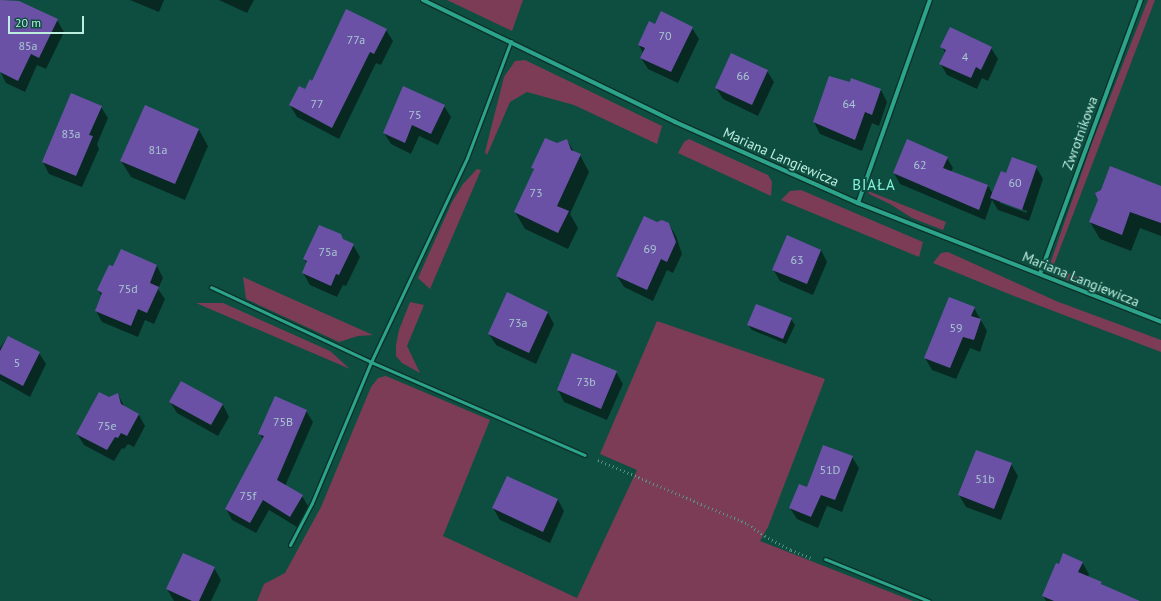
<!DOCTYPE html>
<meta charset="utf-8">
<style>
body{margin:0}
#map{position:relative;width:1161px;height:601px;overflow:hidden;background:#0e4e41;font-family:"PT Sans",sans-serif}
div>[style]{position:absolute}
.green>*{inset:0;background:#7d3c56}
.shadow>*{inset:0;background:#0007}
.building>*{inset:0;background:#6b51a6}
.path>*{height:2.5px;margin-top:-1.25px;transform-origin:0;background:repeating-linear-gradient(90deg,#579284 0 1px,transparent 0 4px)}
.roads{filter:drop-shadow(1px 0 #0c3128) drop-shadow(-1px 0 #0c3128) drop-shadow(0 1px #0c3128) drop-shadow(0 -1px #0c3128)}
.lane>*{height:3px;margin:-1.5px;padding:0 1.5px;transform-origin:1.5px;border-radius:1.5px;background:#2ba48b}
.street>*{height:4px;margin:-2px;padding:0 2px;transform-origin:2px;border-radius:2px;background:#2ba48b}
span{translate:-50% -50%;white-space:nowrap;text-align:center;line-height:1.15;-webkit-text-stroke:4px #0e4e41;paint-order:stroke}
.number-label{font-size:12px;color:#a7c7d1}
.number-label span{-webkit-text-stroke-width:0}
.street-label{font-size:14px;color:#bbeedf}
.neighbourhood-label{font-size:15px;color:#85f3d8;letter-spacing:1px}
.scale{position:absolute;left:8px;top:16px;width:76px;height:18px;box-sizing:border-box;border:2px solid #bbeedf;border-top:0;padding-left:5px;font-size:12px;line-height:14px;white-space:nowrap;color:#bbeedf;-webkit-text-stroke:3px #0e4e41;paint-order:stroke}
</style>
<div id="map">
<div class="green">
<div style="clip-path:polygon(447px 0,523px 0,512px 31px)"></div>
<div style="clip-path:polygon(1148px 0,1155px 0,1053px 267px,1103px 287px,1090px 290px,1053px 275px,1050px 271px,1050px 264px,1092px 143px)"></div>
<div style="clip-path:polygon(525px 60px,662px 126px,657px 144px,574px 105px,527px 92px,510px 102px,487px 155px,485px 152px,504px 77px,515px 61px)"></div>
<div style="clip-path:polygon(689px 139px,768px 175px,772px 182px,771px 196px,678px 153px,684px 142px)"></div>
<div style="clip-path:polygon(477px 169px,481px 170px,430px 289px,418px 278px,452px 202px,463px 184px)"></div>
<div style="clip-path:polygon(801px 190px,923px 242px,919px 257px,781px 200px,790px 191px)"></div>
<div style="clip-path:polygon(868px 191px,946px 222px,943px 230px,912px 218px,890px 204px,869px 194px)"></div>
<div style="clip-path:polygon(948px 252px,1056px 301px,1161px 340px,1161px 352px,1009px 294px,933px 263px,941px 253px)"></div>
<div style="clip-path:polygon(243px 277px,373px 335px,358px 336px,339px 342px,246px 299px)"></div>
<div style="clip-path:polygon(410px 302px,424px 305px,407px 346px,420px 373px,402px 363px,396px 356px,396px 345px,399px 330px)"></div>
<div style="clip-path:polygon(196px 303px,223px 303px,330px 351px,350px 369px)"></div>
<div style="clip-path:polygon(657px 321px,825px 379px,768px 527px,760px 541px,913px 601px,257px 601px,264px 584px,285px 573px,321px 507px,371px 387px,378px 378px,386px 376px,490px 420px,443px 536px,577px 598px,637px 470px,600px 454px)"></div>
</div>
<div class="shadow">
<div style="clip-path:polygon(130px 0,164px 0,159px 12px)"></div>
<div style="clip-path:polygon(219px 0,254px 0,247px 13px)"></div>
<div style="clip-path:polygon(57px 20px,64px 32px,46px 69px,37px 65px,25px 92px,6px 83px,0 71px)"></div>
<div style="clip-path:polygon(655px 26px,692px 28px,699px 39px,678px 83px,648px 69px,641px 58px,643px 53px,639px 45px)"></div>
<div style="clip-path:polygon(386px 30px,393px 41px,381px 65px,376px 63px,339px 139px,297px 117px,290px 105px,313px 82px)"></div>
<div style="clip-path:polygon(942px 47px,991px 48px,998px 59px,988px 81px,982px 78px,977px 89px,947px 75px,940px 63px,945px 53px)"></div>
<div style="clip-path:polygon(767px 71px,774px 82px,758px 116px,723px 99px,716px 88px)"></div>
<div style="clip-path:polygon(881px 90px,887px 102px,879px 126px,872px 123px,862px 151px,820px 134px,814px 122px)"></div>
<div style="clip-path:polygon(72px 94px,101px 107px,108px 118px,97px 144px,99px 149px,82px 187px,49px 174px,43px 162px)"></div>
<div style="clip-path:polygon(444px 106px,451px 117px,438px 145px,419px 136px,411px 154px,391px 144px,384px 133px)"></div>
<div style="clip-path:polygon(199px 130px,208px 146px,185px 200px,131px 177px,121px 161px)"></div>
<div style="clip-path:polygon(567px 140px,574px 152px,580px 155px,589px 172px,570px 214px,578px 228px,568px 249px,525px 229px,515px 212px,534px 171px,532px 168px,557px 145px)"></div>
<div style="clip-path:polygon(evenodd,947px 158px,953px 168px,951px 172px,988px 186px,993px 194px,1007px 174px,1036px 167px,1043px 179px,1029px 221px,998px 210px,992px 200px,985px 220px,900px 184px,894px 173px,947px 158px,1000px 201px,1027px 211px,1027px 213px,1000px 203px,1000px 201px)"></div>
<div style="clip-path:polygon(1161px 186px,1161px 236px,1140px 228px,1131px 251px,1100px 239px,1090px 222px,1099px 200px)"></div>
<div style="clip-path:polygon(656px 223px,669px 224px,676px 236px,682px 254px,673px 273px,667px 270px,653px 301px,624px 287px,617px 276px)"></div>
<div style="clip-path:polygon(343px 241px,353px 245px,360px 257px,346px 286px,343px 285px,337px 297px,310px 285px,303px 273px,307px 264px,304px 259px)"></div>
<div style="clip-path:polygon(821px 250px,827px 262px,813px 295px,780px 281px,773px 269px)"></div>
<div style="clip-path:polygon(121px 251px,157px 266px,163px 278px,158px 289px,165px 299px,154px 324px,145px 320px,138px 337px,102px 322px,96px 311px,102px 297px,98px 290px,113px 268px)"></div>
<div style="clip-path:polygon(507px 293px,548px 313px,554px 324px,536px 364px,496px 345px,489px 334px)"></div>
<div style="clip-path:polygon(974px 308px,987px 331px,980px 352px,970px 348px,956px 379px,932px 370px,925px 358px)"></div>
<div style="clip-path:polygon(791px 319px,795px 325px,786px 344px,752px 330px,748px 325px)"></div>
<div style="clip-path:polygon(8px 337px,39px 353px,46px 364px,30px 397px,0 380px,0 348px)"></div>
<div style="clip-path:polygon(573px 355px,616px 372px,623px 384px,607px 420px,564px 402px,558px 390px)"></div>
<div style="clip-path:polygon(182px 382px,223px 405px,229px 417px,218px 436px,177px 413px,170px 402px)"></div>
<div style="clip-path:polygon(118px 394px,124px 406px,139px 415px,145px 426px,134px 447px,128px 444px,124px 449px,122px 448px,114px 461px,84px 445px,77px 434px,109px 398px)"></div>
<div style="clip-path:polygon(306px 411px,313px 422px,285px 486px,302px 496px,308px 506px,297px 527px,269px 510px,256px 533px,232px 520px,226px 509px,263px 440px,260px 434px)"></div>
<div style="clip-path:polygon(852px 457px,859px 468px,842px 512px,827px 506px,818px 528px,797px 519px,790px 508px,807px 488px)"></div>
<div style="clip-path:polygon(1011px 464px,1018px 476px,1001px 520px,966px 507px,959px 495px)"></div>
<div style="clip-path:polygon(558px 500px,564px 511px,550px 543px,500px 520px,493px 508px)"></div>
<div style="clip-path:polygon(1082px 562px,1089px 574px,1088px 577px,1101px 582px,1103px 586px,1139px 601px,1046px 601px,1043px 596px)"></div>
<div style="clip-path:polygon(214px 568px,221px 580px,211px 601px,174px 601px,167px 589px)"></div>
</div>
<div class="building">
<div style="clip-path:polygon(0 0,19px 1px,58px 19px,39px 58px,31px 54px,18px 81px,0 72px)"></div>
<div style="clip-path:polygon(346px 9px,387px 29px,374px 54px,370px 52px,332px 128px,289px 105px,299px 86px,305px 89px,310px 79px,312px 81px)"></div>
<div style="clip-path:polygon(661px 11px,693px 27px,671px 72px,640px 58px,645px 48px,638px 45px,649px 21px,655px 24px)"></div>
<div style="clip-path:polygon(950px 27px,992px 47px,981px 70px,976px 67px,971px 78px,939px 64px,946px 50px,940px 47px)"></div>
<div style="clip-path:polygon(731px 53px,768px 70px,752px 105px,715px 88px)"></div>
<div style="clip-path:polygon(829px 76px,850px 82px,851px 78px,881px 89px,872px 115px,865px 112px,855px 140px,813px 122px)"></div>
<div style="clip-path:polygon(403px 86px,445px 105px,431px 134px,412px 125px,405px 143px,383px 133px)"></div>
<div style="clip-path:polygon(71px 93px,102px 106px,89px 135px,93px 136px,76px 176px,42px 162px)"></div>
<div style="clip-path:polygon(145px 105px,199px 129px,175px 184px,120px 161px)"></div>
<div style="clip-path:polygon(545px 138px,557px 143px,567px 139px,571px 150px,581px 154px,557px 206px,569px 211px,558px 233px,514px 212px,534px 169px,531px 168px)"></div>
<div style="clip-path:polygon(907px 139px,948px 157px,943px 168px,988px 185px,979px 210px,893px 173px)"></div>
<div style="clip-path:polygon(1012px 157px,1037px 166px,1022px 210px,990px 198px,1001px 171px,1006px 173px)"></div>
<div style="clip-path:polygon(1110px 166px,1161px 186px,1161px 223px,1130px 212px,1122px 235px,1089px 222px,1098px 200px,1095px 193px,1101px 190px)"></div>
<div style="clip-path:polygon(644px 216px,657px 222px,662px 220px,669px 223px,676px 242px,667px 262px,661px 259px,647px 290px,616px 276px)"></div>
<div style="clip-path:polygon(319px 225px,341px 234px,343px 239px,354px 244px,339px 275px,336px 274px,331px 286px,302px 273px,307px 261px,303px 259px)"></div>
<div style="clip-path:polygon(787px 235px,821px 250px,807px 284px,772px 270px)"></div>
<div style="clip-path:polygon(121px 249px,157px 265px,150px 283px,159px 287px,147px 313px,138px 309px,131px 326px,95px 311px,102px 293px,97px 290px,109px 265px,113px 266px)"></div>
<div style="clip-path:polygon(507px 292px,548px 312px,529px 353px,488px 334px)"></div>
<div style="clip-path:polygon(949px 297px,975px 307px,971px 316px,981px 319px,974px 340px,963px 337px,950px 368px,924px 358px)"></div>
<div style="clip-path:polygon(756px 304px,792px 318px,783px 339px,747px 325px)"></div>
<div style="clip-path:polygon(8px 336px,40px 352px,23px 386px,0 374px,0 351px)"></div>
<div style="clip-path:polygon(572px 353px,617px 371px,601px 409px,557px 390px)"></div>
<div style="clip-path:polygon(181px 381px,223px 404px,211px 425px,169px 402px)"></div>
<div style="clip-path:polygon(99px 392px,109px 397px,118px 393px,121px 404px,139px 414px,127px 436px,121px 433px,118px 438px,115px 437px,107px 450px,76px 434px)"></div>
<div style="clip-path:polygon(275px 396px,307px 410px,277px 480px,303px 495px,290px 517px,263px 500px,250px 523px,225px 509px,264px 436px,258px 434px)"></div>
<div style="clip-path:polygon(823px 445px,853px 456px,835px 500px,821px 495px,811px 517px,789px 508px,799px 484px,807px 487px)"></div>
<div style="clip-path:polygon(976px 450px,1012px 463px,994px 509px,958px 495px)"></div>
<div style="clip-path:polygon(507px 476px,558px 499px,543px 532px,492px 508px)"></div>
<div style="clip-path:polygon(183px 553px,215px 567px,199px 601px,192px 601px,166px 589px)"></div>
<div style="clip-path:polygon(1063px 553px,1083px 562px,1078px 572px,1102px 582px,1101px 584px,1140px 601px,1054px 601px,1042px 596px,1056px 563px,1059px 564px)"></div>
</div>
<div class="path">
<div style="left:598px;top:460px;width:163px;rotate:23.1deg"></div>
<div style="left:748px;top:524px;width:21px;rotate:35deg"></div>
<div style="left:765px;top:536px;width:30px;rotate:28deg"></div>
<div style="left:791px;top:550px;width:22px;rotate:22deg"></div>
</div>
<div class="roads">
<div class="lane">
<div style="left:211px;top:287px;width:177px;rotate:25.1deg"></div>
<div style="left:371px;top:362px;width:233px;rotate:23.5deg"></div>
<div style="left:290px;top:545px;width:47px;rotate:-62.4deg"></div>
<div style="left:312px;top:503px;width:153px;rotate:-67.3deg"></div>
<div style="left:371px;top:362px;width:225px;rotate:-64.8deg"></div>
<div style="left:467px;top:158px;width:125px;rotate:-69.4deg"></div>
<div style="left:825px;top:559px;width:112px;rotate:22deg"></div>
</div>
<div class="street">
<div style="left:423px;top:0;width:280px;rotate:25.8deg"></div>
<div style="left:675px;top:122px;width:200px;rotate:23.9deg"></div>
<div style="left:858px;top:203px;width:326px;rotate:21.4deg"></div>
<div style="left:858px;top:203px;width:215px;rotate:-70.5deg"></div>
<div style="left:1040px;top:274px;width:292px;rotate:-69.8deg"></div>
</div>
</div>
<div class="number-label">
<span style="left:665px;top:36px">70</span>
<span style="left:356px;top:40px">77a</span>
<span style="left:28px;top:46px">85a</span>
<span style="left:965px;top:57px">4</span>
<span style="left:743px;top:76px">66</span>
<span style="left:317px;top:104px">77</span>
<span style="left:849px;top:104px">64</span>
<span style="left:415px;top:115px">75</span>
<span style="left:71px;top:134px">83a</span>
<span style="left:158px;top:150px">81a</span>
<span style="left:920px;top:165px">62</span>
<span style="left:1015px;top:183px">60</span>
<span style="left:536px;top:193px">73</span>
<span style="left:650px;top:249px">69</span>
<span style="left:328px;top:252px">75a</span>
<span style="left:797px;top:260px">63</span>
<span style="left:128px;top:289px">75d</span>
<span style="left:518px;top:323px">73a</span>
<span style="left:956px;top:328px">59</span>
<span style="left:17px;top:363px">5</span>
<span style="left:586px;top:382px">73b</span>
<span style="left:283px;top:422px">75B</span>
<span style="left:107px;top:426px">75e</span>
<span style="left:830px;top:470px">51D</span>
<span style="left:985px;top:479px">51b</span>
<span style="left:248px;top:496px">75f</span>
</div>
<div class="street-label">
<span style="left:1080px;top:133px;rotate:-70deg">Zwrotnikowa</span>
<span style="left:781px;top:157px;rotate:24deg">Mariana Langiewicza</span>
<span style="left:1081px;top:279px;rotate:22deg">Mariana Langiewicza</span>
</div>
<div class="neighbourhood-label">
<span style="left:874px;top:185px">BIAŁA</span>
</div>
<div class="scale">20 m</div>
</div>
